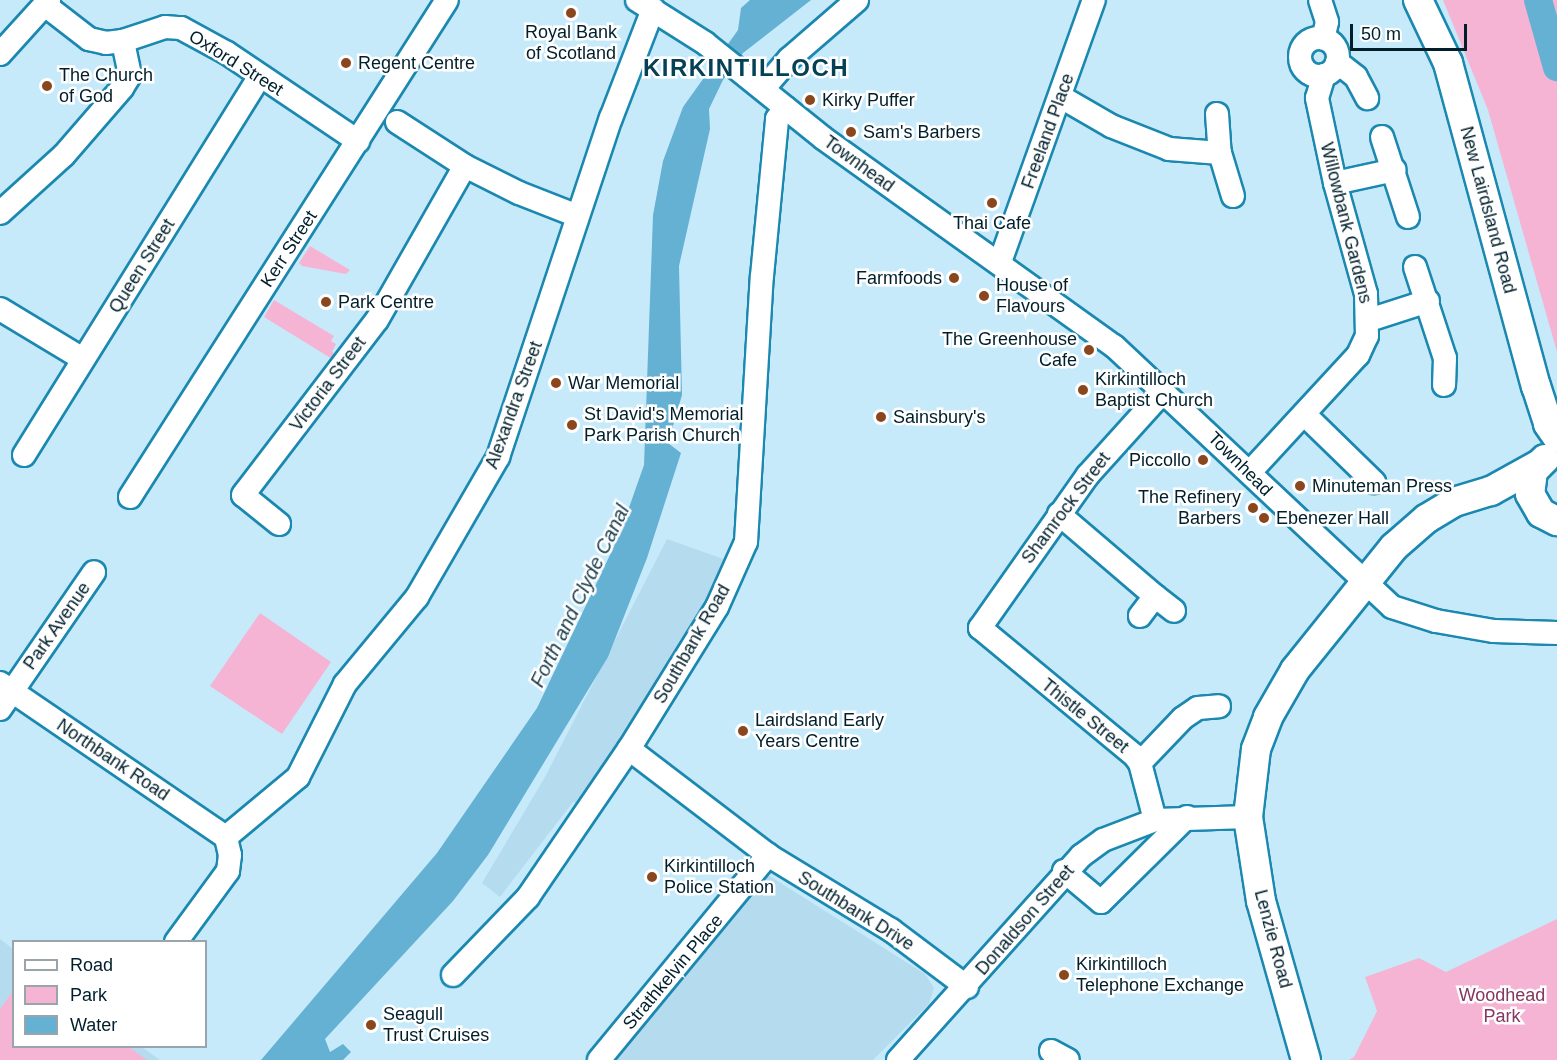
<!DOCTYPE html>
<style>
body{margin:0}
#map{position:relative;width:1557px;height:1060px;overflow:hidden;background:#c7eafb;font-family:Arial,sans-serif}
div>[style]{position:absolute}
.built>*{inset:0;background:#b5dbee}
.green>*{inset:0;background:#f5b4d3}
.water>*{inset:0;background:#65b1d4}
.river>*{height:28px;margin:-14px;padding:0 14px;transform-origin:14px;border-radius:14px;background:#65b1d4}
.roads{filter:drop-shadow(2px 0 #1b88b0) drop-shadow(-2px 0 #1b88b0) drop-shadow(0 2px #1b88b0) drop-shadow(0 -2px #1b88b0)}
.minor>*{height:22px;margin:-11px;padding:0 11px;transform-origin:11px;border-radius:11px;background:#fff}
.minor>.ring{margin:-11px;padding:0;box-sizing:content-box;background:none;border:22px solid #fff;border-radius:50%}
.major>*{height:28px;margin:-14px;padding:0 14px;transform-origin:14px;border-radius:14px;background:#fff}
.dots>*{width:16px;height:16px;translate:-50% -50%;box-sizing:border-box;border:3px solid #fff;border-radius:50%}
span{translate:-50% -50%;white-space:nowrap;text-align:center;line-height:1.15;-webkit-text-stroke:5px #fff;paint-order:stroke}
.poi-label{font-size:18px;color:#001f2b}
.left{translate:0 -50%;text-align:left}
.right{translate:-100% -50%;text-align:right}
.street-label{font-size:18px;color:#001f2b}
.park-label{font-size:18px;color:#853661}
.water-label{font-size:20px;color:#1a3d4c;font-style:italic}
.district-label{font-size:24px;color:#064055;font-weight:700;letter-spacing:1.5px}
.legend{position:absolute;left:12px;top:940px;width:195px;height:108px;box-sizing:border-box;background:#fff;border:2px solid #99a5aa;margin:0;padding:8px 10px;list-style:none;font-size:18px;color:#001f2b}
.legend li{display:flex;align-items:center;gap:12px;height:30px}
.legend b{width:30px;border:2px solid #99a5aa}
.scale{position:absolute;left:1350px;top:24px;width:117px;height:27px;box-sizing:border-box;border:3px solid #001f2b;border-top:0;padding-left:8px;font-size:18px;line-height:21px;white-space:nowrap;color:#001f2b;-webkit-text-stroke:4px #fff;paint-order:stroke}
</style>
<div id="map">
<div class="built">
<div style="clip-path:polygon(667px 539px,729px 561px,690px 641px,581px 805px,573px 802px,500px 897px,482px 883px,545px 777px)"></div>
<div style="clip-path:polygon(768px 875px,925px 974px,934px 988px,929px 1004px,873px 1060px,614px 1060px)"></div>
<div style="clip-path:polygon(0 939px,13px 949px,14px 1046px,142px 1047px,160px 1060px,0 1060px)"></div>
</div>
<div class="green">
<div style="clip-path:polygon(1443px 0,1557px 0,1557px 352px,1488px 110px)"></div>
<div style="clip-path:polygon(310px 246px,350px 270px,346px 274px,302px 266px,299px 263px)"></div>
<div style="clip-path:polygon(274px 300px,334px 336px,331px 341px,336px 344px,332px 352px,340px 357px,337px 362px,264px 317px)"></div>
<div style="clip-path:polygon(260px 613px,331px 662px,282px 734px,210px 686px)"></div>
<div style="clip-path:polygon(1557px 919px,1557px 1060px,1349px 1060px,1354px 1057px,1377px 1011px,1365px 977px,1419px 958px,1446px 972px)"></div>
<div style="clip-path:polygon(13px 991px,14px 1046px,129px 1047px,147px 1060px,0 1060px,0 1009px)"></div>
</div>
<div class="water">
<div style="clip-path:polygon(750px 0,811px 0,743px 53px,723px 80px,709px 109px,710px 129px,679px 266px,682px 395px,668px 443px,681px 453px,647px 558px,608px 657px,488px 855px,453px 901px,325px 1039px,330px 1052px,343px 1044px,351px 1052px,343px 1060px,261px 1060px,437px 853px,537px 708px,619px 536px,644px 465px,653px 215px,663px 161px,683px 107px,738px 30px,741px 8px)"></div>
</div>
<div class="river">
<div style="left:1538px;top:0;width:70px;rotate:74.2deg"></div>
</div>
<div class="roads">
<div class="minor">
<div style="left:637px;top:0;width:80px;rotate:32.3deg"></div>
<div style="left:705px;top:43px;width:151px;rotate:38.8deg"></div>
<div style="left:823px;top:138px;width:358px;rotate:35.6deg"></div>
<div style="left:1114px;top:346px;width:381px;rotate:43.2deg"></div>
<div style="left:1392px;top:607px;width:46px;rotate:17.7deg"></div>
<div style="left:1436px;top:621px;width:59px;rotate:9.8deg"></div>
<div style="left:1494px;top:631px;width:63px;rotate:1.8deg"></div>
<div style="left:1320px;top:0;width:23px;rotate:72deg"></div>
<div style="left:1327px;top:22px;width:17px;rotate:103deg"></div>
<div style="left:45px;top:5px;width:56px;rotate:37.7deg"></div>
<div style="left:89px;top:39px;width:17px;rotate:13deg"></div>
<div style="left:106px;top:43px;width:17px;rotate:-7deg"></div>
<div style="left:123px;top:41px;width:44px;rotate:-18.4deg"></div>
<div style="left:165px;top:27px;width:16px;rotate:4deg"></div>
<div style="left:181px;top:28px;width:52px;rotate:28.5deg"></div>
<div style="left:227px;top:53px;width:158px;rotate:33.9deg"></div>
<div class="ring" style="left:1300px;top:38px;width:16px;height:16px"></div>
<div style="left:0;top:54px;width:73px;rotate:-47.8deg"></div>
<div style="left:1337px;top:62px;width:24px;rotate:38deg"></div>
<div style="left:1356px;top:77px;width:24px;rotate:62deg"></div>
<div style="left:763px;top:89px;width:40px;rotate:-49deg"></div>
<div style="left:789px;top:59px;width:90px;rotate:-40.9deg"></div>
<div style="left:1061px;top:97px;width:58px;rotate:30.1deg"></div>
<div style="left:1111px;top:126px;width:62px;rotate:21.6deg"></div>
<div style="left:1169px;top:149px;width:51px;rotate:4.5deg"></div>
<div style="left:1217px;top:114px;width:39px;rotate:86deg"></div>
<div style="left:1220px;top:153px;width:45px;rotate:73.2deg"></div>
<div style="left:397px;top:122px;width:81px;rotate:32.9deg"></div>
<div style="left:465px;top:166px;width:60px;rotate:26.6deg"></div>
<div style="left:519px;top:193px;width:63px;rotate:21.3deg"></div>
<div style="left:1382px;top:137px;width:84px;rotate:72deg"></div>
<div style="left:1335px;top:183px;width:61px;rotate:-12.2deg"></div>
<div style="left:0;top:213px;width:86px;rotate:-42.2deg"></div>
<div style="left:64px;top:155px;width:89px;rotate:-49.1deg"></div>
<div style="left:122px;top:88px;width:15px;rotate:-58deg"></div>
<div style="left:130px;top:75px;width:35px;rotate:-102deg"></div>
<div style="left:1000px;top:262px;width:278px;rotate:-70.3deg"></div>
<div style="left:1415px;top:267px;width:96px;rotate:71.8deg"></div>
<div style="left:1445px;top:358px;width:27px;rotate:92deg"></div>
<div style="left:0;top:309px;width:97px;rotate:31.1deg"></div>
<div style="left:1369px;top:320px;width:62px;rotate:-17.9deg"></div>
<div style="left:1304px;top:414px;width:98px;rotate:44.2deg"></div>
<div style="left:24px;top:455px;width:446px;rotate:-58.1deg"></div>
<div style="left:1250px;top:472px;width:159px;rotate:-47.3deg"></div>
<div style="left:1358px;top:355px;width:21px;rotate:-65deg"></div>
<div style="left:1367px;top:336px;width:42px;rotate:-91.4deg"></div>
<div style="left:1366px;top:294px;width:115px;rotate:-105.6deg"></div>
<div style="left:1335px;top:183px;width:87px;rotate:-102deg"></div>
<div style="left:1317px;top:98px;width:24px;rotate:-73deg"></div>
<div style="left:130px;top:497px;width:589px;rotate:-57.47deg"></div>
<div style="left:1059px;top:514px;width:126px;rotate:40.5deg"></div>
<div style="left:1155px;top:596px;width:25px;rotate:127deg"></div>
<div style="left:279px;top:524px;width:46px;rotate:-141.1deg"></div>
<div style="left:243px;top:495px;width:220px;rotate:-52.6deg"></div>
<div style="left:377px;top:320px;width:177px;rotate:-60.3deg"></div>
<div style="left:1155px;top:596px;width:24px;rotate:38deg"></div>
<div style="left:0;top:683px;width:273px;rotate:34.3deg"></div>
<div style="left:0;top:709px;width:166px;rotate:-55.5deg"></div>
<div style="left:629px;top:749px;width:175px;rotate:37.3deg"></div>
<div style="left:768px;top:855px;width:144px;rotate:31.4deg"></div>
<div style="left:891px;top:930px;width:95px;rotate:36.9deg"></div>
<div style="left:1140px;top:763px;width:62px;rotate:-46.3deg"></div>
<div style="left:1183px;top:718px;width:18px;rotate:-34deg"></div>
<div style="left:1198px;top:708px;width:21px;rotate:-5deg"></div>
<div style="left:1155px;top:820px;width:59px;rotate:-104.7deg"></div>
<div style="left:1140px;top:763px;width:9px;rotate:-126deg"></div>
<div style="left:1135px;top:756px;width:201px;rotate:-140.4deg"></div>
<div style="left:980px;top:628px;width:187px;rotate:-54.8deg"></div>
<div style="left:1088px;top:475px;width:113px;rotate:-47.9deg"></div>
<div style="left:226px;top:837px;width:94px;rotate:-39.8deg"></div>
<div style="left:298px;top:777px;width:104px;rotate:-63.2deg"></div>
<div style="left:345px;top:684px;width:113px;rotate:-50.4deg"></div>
<div style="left:417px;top:597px;width:162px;rotate:-59.9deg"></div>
<div style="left:498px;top:457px;width:357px;rotate:-71.6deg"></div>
<div style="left:611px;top:118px;width:117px;rotate:-68.9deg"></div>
<div style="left:1064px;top:871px;width:48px;rotate:40deg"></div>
<div style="left:1101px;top:902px;width:121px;rotate:-44.7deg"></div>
<div style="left:176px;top:942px;width:88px;rotate:-53.8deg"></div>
<div style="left:228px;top:871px;width:16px;rotate:-83deg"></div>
<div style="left:230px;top:855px;width:18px;rotate:-103deg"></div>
<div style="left:453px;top:975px;width:108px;rotate:-46.1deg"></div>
<div style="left:528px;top:897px;width:179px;rotate:-55.7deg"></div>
<div style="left:629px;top:749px;width:167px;rotate:-58.2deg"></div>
<div style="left:717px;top:607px;width:71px;rotate:-66deg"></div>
<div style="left:746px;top:542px;width:266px;rotate:-86.6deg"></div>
<div style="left:762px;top:276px;width:158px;rotate:-84.5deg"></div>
<div style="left:777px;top:119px;width:14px;rotate:-54deg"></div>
<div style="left:1051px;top:1051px;width:19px;rotate:28deg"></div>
<div style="left:599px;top:1060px;width:266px;rotate:-50.5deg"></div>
<div style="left:898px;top:1060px;width:274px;rotate:-48.1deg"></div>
<div style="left:1081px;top:856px;width:27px;rotate:-36deg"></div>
<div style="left:1103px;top:840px;width:56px;rotate:-21deg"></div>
<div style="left:1155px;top:820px;width:93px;rotate:-1.8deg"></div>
</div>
<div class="major">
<div style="left:1418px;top:0;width:70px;rotate:64.5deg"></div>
<div style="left:1448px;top:63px;width:335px;rotate:74.8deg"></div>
<div style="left:1536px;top:386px;width:40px;rotate:72deg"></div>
<div style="left:1548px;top:424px;width:16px;rotate:55deg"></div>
<div style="left:1545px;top:459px;width:17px;rotate:135deg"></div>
<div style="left:1533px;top:471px;width:23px;rotate:97deg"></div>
<div style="left:1530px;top:494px;width:22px;rotate:60deg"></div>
<div style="left:1541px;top:513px;width:18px;rotate:27deg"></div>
<div style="left:1306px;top:1060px;width:165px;rotate:-105.8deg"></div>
<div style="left:1261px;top:901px;width:85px;rotate:-98.8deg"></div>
<div style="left:1248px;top:817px;width:68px;rotate:-83.3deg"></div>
<div style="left:1256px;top:749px;width:34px;rotate:-69deg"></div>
<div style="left:1268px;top:717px;width:54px;rotate:-60.1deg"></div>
<div style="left:1295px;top:670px;width:158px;rotate:-51.2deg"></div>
<div style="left:1394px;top:547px;width:43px;rotate:-41.2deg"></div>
<div style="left:1426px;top:519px;width:33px;rotate:-31deg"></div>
<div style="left:1454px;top:502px;width:39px;rotate:-17deg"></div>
<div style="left:1491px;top:491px;width:54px;rotate:-29deg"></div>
</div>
</div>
<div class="dots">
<div style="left:571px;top:13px;background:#8a461c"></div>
<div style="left:346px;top:63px;background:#8a461c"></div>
<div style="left:47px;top:86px;background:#8a461c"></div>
<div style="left:810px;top:100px;background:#8a461c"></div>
<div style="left:851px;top:132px;background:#8a461c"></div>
<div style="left:992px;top:203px;background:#8a461c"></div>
<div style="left:954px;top:278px;background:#8a461c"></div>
<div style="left:984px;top:296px;background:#8a461c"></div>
<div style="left:326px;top:302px;background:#8a461c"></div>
<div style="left:1089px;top:350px;background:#8a461c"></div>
<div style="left:556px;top:383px;background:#8a461c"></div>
<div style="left:1083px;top:390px;background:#8a461c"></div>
<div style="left:881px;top:417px;background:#8a461c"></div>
<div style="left:572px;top:425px;background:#8a461c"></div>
<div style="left:1203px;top:460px;background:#8a461c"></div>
<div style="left:1300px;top:486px;background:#8a461c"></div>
<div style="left:1253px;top:508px;background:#8a461c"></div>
<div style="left:1264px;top:518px;background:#8a461c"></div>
<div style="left:743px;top:731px;background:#8a461c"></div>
<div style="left:652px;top:877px;background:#8a461c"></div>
<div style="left:1064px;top:975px;background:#8a461c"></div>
<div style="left:371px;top:1025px;background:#8a461c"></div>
</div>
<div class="poi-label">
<span style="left:571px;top:43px">Royal Bank<br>of Scotland</span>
<span class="left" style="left:358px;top:63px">Regent Centre</span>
<span class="left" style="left:59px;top:86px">The Church<br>of God</span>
<span class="left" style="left:822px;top:100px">Kirky Puffer</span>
<span class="left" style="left:863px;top:132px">Sam's Barbers</span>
<span style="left:992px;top:223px">Thai Cafe</span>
<span class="right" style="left:942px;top:278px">Farmfoods</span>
<span class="left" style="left:996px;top:296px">House of<br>Flavours</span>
<span class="left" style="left:338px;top:302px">Park Centre</span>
<span class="right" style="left:1077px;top:350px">The Greenhouse<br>Cafe</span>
<span class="left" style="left:1095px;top:390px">Kirkintilloch<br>Baptist Church</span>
<span class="left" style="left:568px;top:383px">War Memorial</span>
<span class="left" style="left:584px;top:425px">St David's Memorial<br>Park Parish Church</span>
<span class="left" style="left:893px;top:417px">Sainsbury's</span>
<span class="right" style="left:1191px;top:460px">Piccollo</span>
<span class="left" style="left:1312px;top:486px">Minuteman Press</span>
<span class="right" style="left:1241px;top:508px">The Refinery<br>Barbers</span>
<span class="left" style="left:1276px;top:518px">Ebenezer Hall</span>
<span class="left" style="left:755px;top:731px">Lairdsland Early<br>Years Centre</span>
<span class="left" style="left:664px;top:877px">Kirkintilloch<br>Police Station</span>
<span class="left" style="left:1076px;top:975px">Kirkintilloch<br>Telephone Exchange</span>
<span class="left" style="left:383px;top:1025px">Seagull<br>Trust Cruises</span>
</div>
<div class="street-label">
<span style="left:236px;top:63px;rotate:32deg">Oxford Street</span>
<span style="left:1048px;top:131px;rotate:-70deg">Freeland Place</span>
<span style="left:859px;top:164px;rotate:36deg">Townhead</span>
<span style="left:1488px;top:210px;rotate:75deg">New Lairdsland Road</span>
<span style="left:1346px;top:223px;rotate:76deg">Willowbank Gardens</span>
<span style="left:289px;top:249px;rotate:-57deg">Kerr Street</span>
<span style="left:142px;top:266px;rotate:-58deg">Queen Street</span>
<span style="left:328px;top:384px;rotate:-53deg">Victoria Street</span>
<span style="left:514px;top:405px;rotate:-70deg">Alexandra Street</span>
<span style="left:1240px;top:464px;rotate:45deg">Townhead</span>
<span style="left:1066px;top:508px;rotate:-53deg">Shamrock Street</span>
<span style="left:57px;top:626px;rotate:-55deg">Park Avenue</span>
<span style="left:692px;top:644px;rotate:-60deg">Southbank Road</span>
<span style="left:1085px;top:716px;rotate:39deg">Thistle Street</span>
<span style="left:113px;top:760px;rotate:34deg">Northbank Road</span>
<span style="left:856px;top:911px;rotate:32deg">Southbank Drive</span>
<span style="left:1025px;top:920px;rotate:-49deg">Donaldson Street</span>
<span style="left:1273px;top:939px;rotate:75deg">Lenzie Road</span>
<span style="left:673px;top:972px;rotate:-50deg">Strathkelvin Place</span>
</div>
<div class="park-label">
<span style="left:1502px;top:1006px">Woodhead<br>Park</span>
</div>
<div class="water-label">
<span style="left:580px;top:596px;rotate:-64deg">Forth and Clyde Canal</span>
</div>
<div class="district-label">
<span style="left:746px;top:68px">KIRKINTILLOCH</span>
</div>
<ul class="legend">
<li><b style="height:8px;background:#fff"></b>Road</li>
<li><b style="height:16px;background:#f5b4d3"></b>Park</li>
<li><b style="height:16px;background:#65b1d4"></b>Water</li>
</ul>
<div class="scale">50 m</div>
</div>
